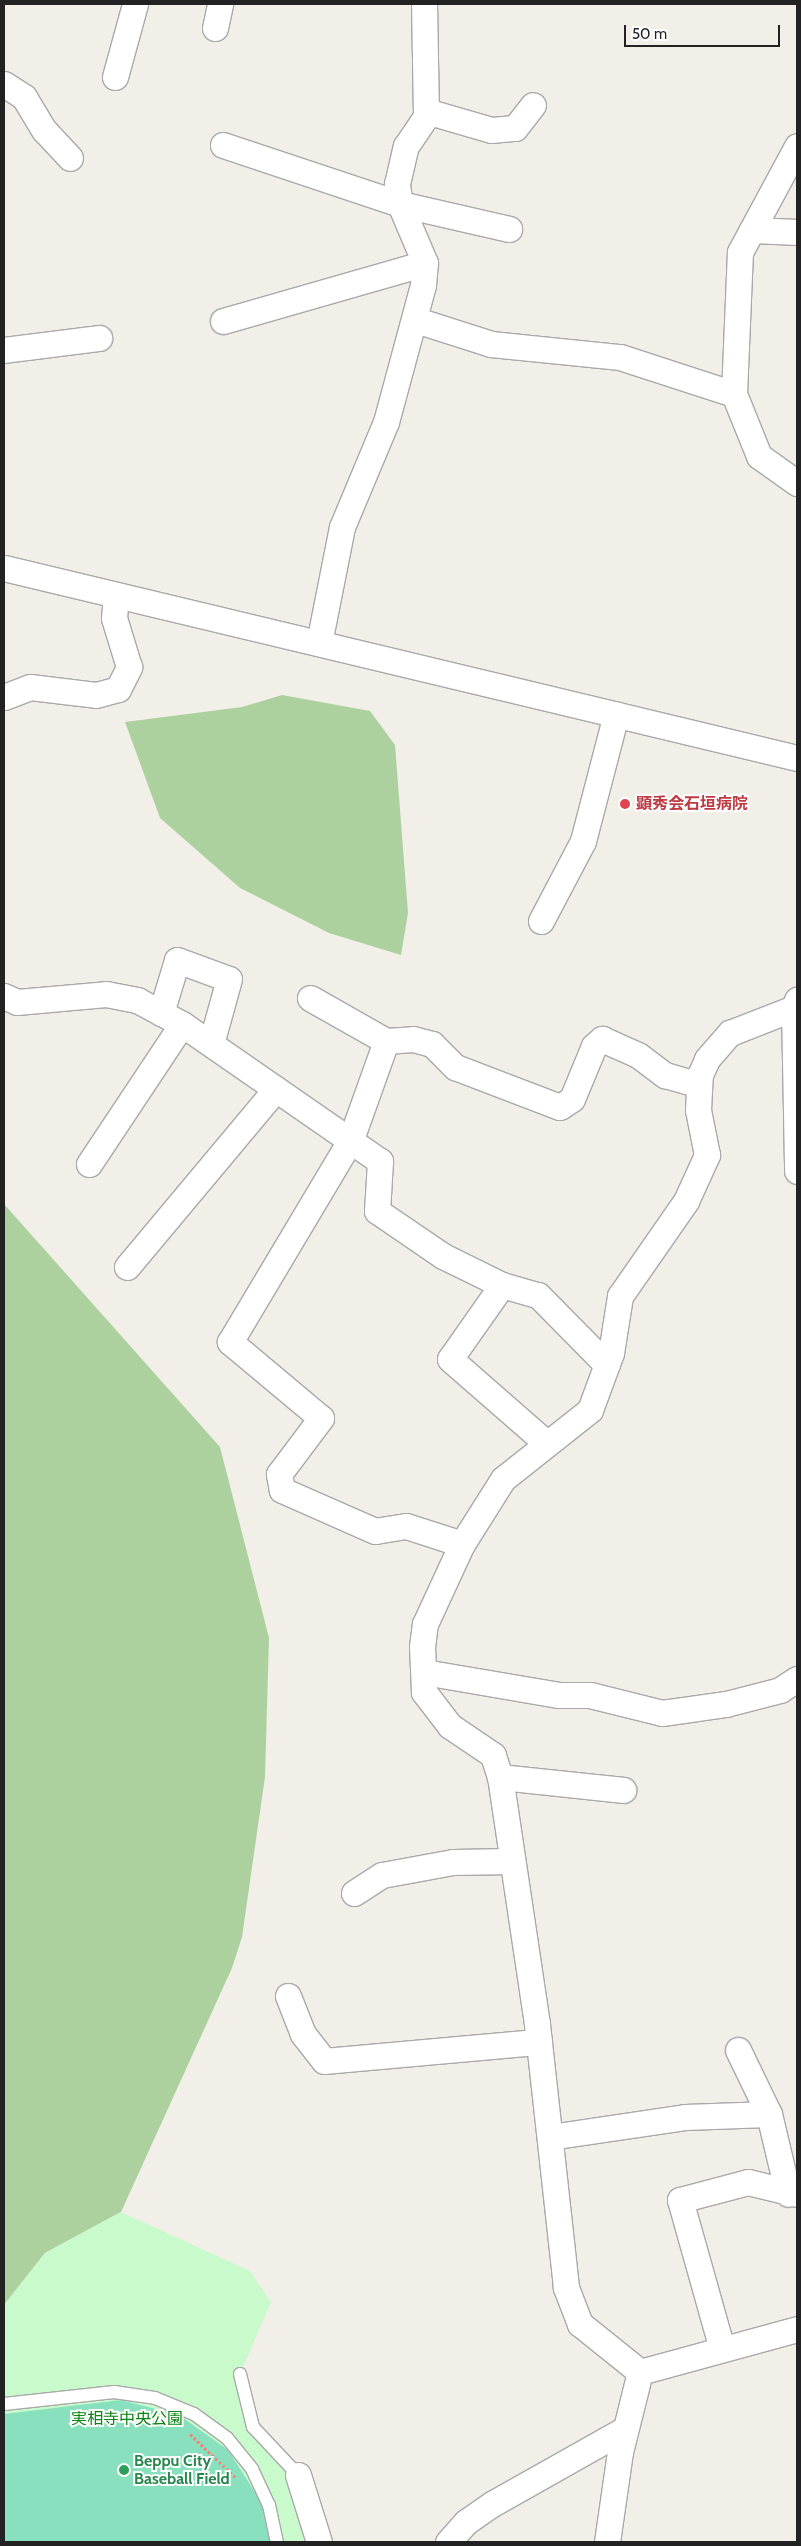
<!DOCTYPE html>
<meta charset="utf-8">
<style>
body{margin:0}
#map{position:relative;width:801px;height:2546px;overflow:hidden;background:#f2efe9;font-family:Cabin,"Noto Sans JP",sans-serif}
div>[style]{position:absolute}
.forest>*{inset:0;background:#add19e}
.park>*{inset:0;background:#c8facc}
.pitch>*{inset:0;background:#88e0be}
.path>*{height:3px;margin-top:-1.5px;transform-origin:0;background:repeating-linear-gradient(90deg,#fa8072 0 2.5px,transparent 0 5px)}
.roads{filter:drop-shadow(1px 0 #a9a9a9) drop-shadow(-1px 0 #a9a9a9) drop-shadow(0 1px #a9a9a9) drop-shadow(0 -1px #a9a9a9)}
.lane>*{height:12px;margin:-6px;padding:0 6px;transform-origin:6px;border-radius:6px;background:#fff}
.street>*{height:25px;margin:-12.5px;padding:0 12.5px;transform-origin:12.5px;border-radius:12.5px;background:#fff}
.dots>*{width:14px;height:14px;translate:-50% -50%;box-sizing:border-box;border:2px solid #fff;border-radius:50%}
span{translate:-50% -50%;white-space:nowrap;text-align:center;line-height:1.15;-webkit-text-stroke:4px #fff;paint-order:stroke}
.health-label{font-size:16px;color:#be3a42;font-weight:700}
.left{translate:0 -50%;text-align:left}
.park-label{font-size:16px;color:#0c8416}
.leisure-label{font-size:16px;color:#27864d;font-weight:700}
.frame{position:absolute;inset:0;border:5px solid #222;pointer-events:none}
.scale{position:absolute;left:624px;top:25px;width:156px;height:22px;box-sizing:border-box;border:2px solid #222;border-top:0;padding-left:6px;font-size:15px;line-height:18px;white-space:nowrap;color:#222;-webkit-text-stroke:4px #fff;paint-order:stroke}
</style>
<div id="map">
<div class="forest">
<div style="clip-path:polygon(282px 695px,370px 711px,395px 745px,408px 913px,401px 955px,329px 933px,240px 888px,160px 818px,125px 722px,242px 707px)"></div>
<div style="clip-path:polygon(4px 1204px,220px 1447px,269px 1638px,265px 1777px,242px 1937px,232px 1968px,121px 2212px,45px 2253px,4px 2305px)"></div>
</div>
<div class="park">
<div style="clip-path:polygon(121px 2212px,250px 2271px,271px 2302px,242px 2369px,253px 2418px,286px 2461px,313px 2542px,4px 2542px,4px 2305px,45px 2253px)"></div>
</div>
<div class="pitch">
<div style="clip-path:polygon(121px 2400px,179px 2415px,228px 2450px,261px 2502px,270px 2542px,4px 2542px,4px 2414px)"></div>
</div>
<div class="path">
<div style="left:190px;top:2434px;width:64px;rotate:43.7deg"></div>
</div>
<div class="roads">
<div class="lane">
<div style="left:240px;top:2374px;width:55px;rotate:76.2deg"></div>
<div style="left:253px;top:2427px;width:66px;rotate:46.8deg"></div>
<div style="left:4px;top:2404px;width:111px;rotate:-6.2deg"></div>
<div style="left:114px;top:2392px;width:41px;rotate:8.3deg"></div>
<div style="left:155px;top:2398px;width:42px;rotate:22.3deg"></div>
<div style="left:194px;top:2414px;width:41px;rotate:36deg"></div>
<div style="left:227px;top:2438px;width:40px;rotate:51deg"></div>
<div style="left:252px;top:2469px;width:40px;rotate:65deg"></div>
<div style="left:269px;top:2505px;width:38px;rotate:78deg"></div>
</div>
<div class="street">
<div style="left:215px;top:28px;width:25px;rotate:-78deg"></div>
<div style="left:115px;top:77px;width:76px;rotate:-74.7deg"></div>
<div style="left:4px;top:84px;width:24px;rotate:33deg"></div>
<div style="left:24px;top:97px;width:39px;rotate:59deg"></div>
<div style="left:44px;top:130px;width:38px;rotate:47deg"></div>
<div style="left:426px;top:111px;width:68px;rotate:16.3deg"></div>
<div style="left:491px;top:130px;width:24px;rotate:-5deg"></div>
<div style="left:515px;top:128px;width:29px;rotate:-52deg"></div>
<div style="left:223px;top:145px;width:187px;rotate:18.4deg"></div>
<div style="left:400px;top:204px;width:112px;rotate:12.9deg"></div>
<div style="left:752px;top:230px;width:45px;rotate:2.5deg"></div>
<div style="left:416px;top:320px;width:79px;rotate:17.7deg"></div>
<div style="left:491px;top:344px;width:130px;rotate:5.8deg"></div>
<div style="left:620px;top:357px;width:120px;rotate:18deg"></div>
<div style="left:734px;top:394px;width:67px;rotate:68deg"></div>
<div style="left:759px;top:456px;width:47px;rotate:35.4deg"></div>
<div style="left:223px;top:321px;width:210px;rotate:-16deg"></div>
<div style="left:4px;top:350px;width:96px;rotate:-7.2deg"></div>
<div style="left:734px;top:394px;width:142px;rotate:-87.6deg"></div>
<div style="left:740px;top:252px;width:120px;rotate:-61.7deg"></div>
<div style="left:4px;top:568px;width:815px;rotate:13.47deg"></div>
<div style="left:319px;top:643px;width:118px;rotate:-78.8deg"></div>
<div style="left:342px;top:527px;width:114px;rotate:-67.3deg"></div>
<div style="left:386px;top:422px;width:142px;rotate:-74.9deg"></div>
<div style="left:423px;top:285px;width:22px;rotate:-85deg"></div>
<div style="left:425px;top:263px;width:64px;rotate:-113deg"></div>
<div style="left:400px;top:204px;width:20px;rotate:-99deg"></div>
<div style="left:397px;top:184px;width:39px;rotate:-77deg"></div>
<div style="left:406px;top:146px;width:36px;rotate:-56deg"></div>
<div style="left:426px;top:116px;width:112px;rotate:-91deg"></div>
<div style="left:4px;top:697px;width:28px;rotate:-21deg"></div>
<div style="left:30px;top:687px;width:66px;rotate:6.9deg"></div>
<div style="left:96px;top:695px;width:23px;rotate:-15deg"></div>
<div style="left:118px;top:689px;width:25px;rotate:-63deg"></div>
<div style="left:129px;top:667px;width:51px;rotate:-107deg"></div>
<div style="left:114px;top:618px;width:23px;rotate:-85deg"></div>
<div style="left:541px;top:921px;width:90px;rotate:-62.3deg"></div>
<div style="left:583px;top:841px;width:131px;rotate:-75.4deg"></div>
<div style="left:4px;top:996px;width:14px;rotate:25deg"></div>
<div style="left:17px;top:1002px;width:89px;rotate:-5.1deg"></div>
<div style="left:106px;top:994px;width:32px;rotate:11deg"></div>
<div style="left:137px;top:1000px;width:51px;rotate:28.1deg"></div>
<div style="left:182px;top:1024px;width:241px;rotate:34.7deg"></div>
<div style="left:380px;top:1161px;width:50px;rotate:93.4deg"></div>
<div style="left:377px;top:1211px;width:80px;rotate:34.3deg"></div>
<div style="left:443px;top:1256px;width:66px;rotate:26.2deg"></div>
<div style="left:502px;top:1285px;width:37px;rotate:16deg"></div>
<div style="left:538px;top:1295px;width:98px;rotate:45.4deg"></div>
<div style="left:310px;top:998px;width:87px;rotate:29.5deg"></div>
<div style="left:794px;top:1008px;width:163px;rotate:88.9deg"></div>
<div style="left:161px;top:1013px;width:55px;rotate:-73.2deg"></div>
<div style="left:177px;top:960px;width:55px;rotate:20.1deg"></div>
<div style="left:229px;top:979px;width:67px;rotate:105.5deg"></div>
<div style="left:89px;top:1164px;width:168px;rotate:-56.4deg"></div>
<div style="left:127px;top:1267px;width:232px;rotate:-50.1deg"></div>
<div style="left:502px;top:1285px;width:90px;rotate:125.1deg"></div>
<div style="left:450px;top:1359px;width:126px;rotate:41.1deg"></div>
<div style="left:462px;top:1544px;width:59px;rotate:-162.2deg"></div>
<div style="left:406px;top:1526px;width:31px;rotate:171deg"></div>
<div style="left:375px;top:1531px;width:102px;rotate:-156.2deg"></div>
<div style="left:282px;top:1490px;width:16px;rotate:-101deg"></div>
<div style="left:279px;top:1474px;width:70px;rotate:-53.1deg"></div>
<div style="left:321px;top:1418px;width:119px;rotate:-140.1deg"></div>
<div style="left:230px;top:1342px;width:236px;rotate:-59.2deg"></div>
<div style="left:351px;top:1139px;width:104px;rotate:-70.3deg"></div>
<div style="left:386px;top:1041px;width:27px;rotate:-4deg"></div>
<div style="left:413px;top:1039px;width:20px;rotate:15deg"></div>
<div style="left:432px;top:1044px;width:33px;rotate:45deg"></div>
<div style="left:455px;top:1067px;width:112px;rotate:20.9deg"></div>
<div style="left:560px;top:1107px;width:14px;rotate:-34deg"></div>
<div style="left:572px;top:1099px;width:57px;rotate:-67.5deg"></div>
<div style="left:594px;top:1046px;width:11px;rotate:-41deg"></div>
<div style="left:602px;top:1039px;width:39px;rotate:24deg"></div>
<div style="left:638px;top:1055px;width:34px;rotate:37deg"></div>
<div style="left:665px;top:1075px;width:35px;rotate:16deg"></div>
<div style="left:424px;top:1672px;width:136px;rotate:9.7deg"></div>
<div style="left:558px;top:1695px;width:32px"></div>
<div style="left:590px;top:1695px;width:74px;rotate:14deg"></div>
<div style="left:662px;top:1713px;width:65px;rotate:-8deg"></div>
<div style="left:726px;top:1704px;width:56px;rotate:-14.5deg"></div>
<div style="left:780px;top:1690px;width:20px;rotate:-33deg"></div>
<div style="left:500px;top:1777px;width:124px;rotate:6deg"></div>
<div style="left:354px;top:1893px;width:33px;rotate:-33deg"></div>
<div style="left:382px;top:1875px;width:72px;rotate:-10.4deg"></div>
<div style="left:453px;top:1862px;width:58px;rotate:-1deg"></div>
<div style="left:288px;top:1996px;width:41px;rotate:68.5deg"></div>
<div style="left:303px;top:2034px;width:34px;rotate:52deg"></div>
<div style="left:324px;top:2061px;width:216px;rotate:-5.1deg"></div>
<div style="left:738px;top:2050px;width:71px;rotate:64.2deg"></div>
<div style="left:550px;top:2137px;width:136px;rotate:-8.4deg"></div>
<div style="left:685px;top:2117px;width:84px;rotate:-2deg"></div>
<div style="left:769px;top:2114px;width:82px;rotate:76.6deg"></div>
<div style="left:722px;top:2349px;width:155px;rotate:-105.7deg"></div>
<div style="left:680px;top:2200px;width:70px;rotate:-14.8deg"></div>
<div style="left:748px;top:2182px;width:50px;rotate:13.8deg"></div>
<div style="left:640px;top:2372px;width:77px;rotate:-141.3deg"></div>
<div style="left:580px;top:2324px;width:40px;rotate:-111deg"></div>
<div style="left:566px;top:2287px;width:265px;rotate:-96.3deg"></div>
<div style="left:537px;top:2024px;width:250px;rotate:-98.5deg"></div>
<div style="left:500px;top:1777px;width:23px;rotate:-108deg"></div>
<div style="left:493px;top:1755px;width:52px;rotate:-146deg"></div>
<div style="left:450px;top:1726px;width:43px;rotate:-127.4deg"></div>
<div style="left:424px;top:1692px;width:45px;rotate:-92.5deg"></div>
<div style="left:422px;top:1647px;width:23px;rotate:-83deg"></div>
<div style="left:425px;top:1624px;width:88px;rotate:-65.2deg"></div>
<div style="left:462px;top:1544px;width:77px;rotate:-57.8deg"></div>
<div style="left:503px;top:1479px;width:111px;rotate:-38.4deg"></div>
<div style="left:590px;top:1410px;width:61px;rotate:-69.8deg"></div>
<div style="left:611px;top:1353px;width:58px;rotate:-81deg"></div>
<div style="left:620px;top:1296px;width:116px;rotate:-55.2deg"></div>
<div style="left:686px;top:1201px;width:51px;rotate:-65.5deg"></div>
<div style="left:707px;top:1155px;width:46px;rotate:-101.3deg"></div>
<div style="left:698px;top:1110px;width:35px;rotate:-87deg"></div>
<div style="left:700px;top:1075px;width:17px;rotate:-66deg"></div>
<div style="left:707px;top:1059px;width:35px;rotate:-49deg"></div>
<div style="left:730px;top:1033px;width:69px;rotate:-21.3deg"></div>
<div style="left:794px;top:1008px;width:9px;rotate:-69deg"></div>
<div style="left:298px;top:2475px;width:70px;rotate:72.6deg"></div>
<div style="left:448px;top:2542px;width:27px;rotate:-48deg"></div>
<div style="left:466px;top:2522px;width:32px;rotate:-35deg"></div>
<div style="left:492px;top:2504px;width:153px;rotate:-29.4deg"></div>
<div style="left:607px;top:2542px;width:91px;rotate:-81.8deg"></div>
<div style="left:620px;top:2452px;width:82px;rotate:-76deg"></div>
<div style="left:640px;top:2372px;width:163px;rotate:-15.3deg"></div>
</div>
</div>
<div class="dots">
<div style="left:625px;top:804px;background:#e0444e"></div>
<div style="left:124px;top:2470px;background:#2e9e5b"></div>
</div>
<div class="health-label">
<span class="left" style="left:636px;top:804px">顕秀会石垣病院</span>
</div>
<div class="park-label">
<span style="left:127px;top:2419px">実相寺中央公園</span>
</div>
<div class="leisure-label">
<span class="left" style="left:134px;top:2470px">Beppu City<br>Baseball Field</span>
</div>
<div class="frame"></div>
<div class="scale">50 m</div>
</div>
